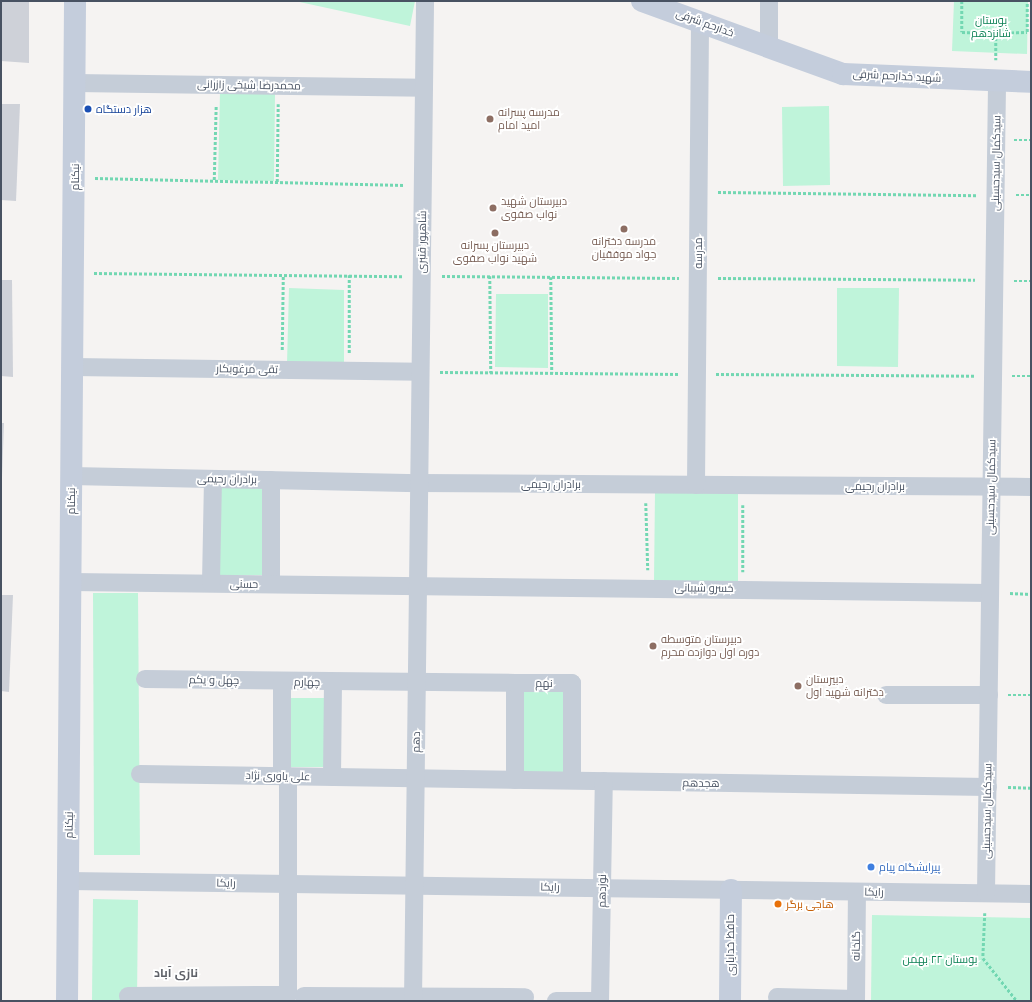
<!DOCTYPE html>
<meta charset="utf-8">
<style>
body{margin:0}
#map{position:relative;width:1032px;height:1002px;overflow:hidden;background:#f5f3f2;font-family:Mulish,Cairo,sans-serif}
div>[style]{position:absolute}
.green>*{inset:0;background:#bff4da}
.building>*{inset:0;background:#ced1d8}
.path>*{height:2.5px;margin-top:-1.25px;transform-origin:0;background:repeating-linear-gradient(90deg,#72d7b2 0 3px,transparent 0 5px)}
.street>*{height:18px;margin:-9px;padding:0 9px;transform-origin:9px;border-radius:9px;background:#c5cdd8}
.secondary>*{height:22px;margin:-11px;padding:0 11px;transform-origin:11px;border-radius:11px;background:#c4cddc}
.dots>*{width:11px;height:11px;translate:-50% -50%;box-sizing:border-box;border:2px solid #fff;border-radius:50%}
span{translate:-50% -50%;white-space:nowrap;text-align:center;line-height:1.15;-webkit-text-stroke:3.5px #fff;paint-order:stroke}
.park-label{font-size:11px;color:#0e8256}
.street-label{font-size:11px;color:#485262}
.transit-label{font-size:11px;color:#164399}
.left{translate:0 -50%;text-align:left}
.education-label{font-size:11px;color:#785e54}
.shop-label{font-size:11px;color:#366cbe}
.food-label{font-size:11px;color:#c56008}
.neighbourhood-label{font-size:12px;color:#5e6168;font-weight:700}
.frame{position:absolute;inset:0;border:2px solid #485262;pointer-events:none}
</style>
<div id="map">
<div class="green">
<div style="clip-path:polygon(295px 1px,415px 1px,410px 26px)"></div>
<div style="clip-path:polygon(954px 1px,1028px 1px,1027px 54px,952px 51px)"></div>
<div style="clip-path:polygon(220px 92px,275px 94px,274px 181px,218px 180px)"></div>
<div style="clip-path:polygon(829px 106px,830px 185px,783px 186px,782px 107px)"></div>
<div style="clip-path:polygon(289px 288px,344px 290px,344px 366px,287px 364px)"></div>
<div style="clip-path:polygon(837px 288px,899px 288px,898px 367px,837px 366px)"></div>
<div style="clip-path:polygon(496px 294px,548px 294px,548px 368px,495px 367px)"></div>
<div style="clip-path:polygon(216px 486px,267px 487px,266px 575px,215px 575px)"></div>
<div style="clip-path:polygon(738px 491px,738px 584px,654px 582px,655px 492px)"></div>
<div style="clip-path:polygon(93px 593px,138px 593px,140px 855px,94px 855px)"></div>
<div style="clip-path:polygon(570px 688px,570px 773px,518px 773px,518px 689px)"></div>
<div style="clip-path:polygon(287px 698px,328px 698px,327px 767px,286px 767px)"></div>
<div style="clip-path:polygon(93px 899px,138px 900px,137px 1001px,92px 1001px)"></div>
<div style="clip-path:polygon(872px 915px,1031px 918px,1031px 1001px,871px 1001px)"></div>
</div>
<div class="building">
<div style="clip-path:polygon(1px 1px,29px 1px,29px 63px,1px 61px)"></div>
<div style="clip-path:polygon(1px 104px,20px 104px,16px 201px,1px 200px)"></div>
<div style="clip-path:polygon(1px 280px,12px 280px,13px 377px,1px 376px)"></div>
<div style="clip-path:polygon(1px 423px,4px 423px,2px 477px,1px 477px)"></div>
<div style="clip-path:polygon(1px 595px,13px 595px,9px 692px,1px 691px)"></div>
</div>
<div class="path">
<div style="left:962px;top:1px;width:31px;rotate:90deg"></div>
<div style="left:962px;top:32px;width:34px;rotate:2deg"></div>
<div style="left:996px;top:33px;width:31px;rotate:-2deg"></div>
<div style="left:1027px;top:32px;width:31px;rotate:-90deg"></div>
<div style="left:996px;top:33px;width:27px;rotate:90deg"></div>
<div style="left:1014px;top:140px;width:17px"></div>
<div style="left:95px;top:178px;width:309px;rotate:1.3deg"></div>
<div style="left:214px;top:180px;width:75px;rotate:-88.5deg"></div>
<div style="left:277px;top:182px;width:78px;rotate:-89.3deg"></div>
<div style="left:718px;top:192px;width:259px;rotate:0.7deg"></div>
<div style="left:1016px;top:195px;width:15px"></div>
<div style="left:94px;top:273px;width:309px;rotate:0.6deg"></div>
<div style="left:442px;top:276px;width:237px;rotate:0.5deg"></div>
<div style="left:490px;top:276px;width:97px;rotate:89.4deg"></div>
<div style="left:551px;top:277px;width:96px;rotate:89.4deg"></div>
<div style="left:718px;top:278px;width:257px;rotate:0.4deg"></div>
<div style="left:1014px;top:281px;width:17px"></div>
<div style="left:282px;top:350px;width:75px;rotate:-89.2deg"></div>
<div style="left:349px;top:353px;width:78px;rotate:-90deg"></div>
<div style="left:440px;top:372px;width:239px;rotate:0.5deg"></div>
<div style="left:716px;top:374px;width:259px;rotate:0.4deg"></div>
<div style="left:1012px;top:376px;width:19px"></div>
<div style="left:646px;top:503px;width:67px;rotate:88.3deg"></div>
<div style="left:743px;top:505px;width:67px;rotate:90deg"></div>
<div style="left:1010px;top:593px;width:21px;rotate:3deg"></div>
<div style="left:1008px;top:695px;width:23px"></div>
<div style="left:1008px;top:787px;width:23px;rotate:2deg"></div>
<div style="left:985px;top:913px;width:45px;rotate:92.5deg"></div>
<div style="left:983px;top:958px;width:55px;rotate:51.7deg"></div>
</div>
<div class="street">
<div style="left:769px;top:46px;width:45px;rotate:-90deg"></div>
<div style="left:75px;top:83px;width:349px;rotate:0.8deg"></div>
<div style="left:73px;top:367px;width:347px;rotate:0.8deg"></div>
<div style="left:71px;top:476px;width:348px;rotate:1.2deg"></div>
<div style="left:419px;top:483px;width:612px;rotate:0.37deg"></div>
<div style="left:271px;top:480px;width:104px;rotate:90deg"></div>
<div style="left:696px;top:485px;width:463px;rotate:-89.5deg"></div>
<div style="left:71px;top:582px;width:919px;rotate:0.69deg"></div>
<div style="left:211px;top:583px;width:104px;rotate:-88.9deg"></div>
<div style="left:145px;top:679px;width:370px;rotate:0.6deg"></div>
<div style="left:886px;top:695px;width:103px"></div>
<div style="left:140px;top:774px;width:848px;rotate:0.88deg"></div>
<div style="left:282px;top:776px;width:95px;rotate:-90deg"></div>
<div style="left:332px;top:777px;width:95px;rotate:-89.4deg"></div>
<div style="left:515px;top:780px;width:97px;rotate:-90deg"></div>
<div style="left:515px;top:683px;width:57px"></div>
<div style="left:572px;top:683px;width:97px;rotate:90deg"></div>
<div style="left:68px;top:881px;width:963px;rotate:0.77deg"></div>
<div style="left:986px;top:893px;width:812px;rotate:-89.22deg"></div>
<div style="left:128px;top:996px;width:160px;rotate:-0.4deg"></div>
<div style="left:288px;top:995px;width:219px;rotate:-90deg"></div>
<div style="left:304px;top:996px;width:221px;rotate:0.3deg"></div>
<div style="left:777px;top:997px;width:79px;rotate:1.5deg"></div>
<div style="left:413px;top:1001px;width:1000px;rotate:-89.31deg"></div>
<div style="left:556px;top:1001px;width:37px"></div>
<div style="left:600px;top:1001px;width:220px;rotate:-89deg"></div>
<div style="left:856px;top:1001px;width:109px;rotate:-89.5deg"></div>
</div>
<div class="secondary">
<div style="left:642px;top:1px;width:214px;rotate:20deg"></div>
<div style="left:843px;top:74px;width:188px;rotate:2.4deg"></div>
<div style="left:67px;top:1001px;width:1000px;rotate:-89.54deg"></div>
<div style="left:730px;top:1001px;width:111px;rotate:-89.5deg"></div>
</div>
<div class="dots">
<div style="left:88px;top:109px;background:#1a4fb4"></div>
<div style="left:490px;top:119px;background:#8d6e63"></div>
<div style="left:493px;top:208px;background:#8d6e63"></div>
<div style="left:624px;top:229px;background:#8d6e63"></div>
<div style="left:495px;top:233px;background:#8d6e63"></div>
<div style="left:653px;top:646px;background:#8d6e63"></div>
<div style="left:798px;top:686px;background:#8d6e63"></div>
<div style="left:871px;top:867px;background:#3f7fe0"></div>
<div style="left:778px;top:904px;background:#e8710a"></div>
</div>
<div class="park-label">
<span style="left:991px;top:27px">بوستان<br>شانزدهم</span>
<span style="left:940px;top:959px">بوستان ۲۲ بهمن</span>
</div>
<div class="street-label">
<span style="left:705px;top:23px;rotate:20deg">خدارحم شرفی</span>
<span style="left:897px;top:76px;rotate:3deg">شهید خدارحم شرفی</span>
<span style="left:249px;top:85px;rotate:1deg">محمدرضا شیخی زازرانی</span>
<span style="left:996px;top:163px;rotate:-89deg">سیدکمال سیدحسینی</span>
<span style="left:75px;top:177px;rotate:-90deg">نیکنام</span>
<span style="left:422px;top:242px;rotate:-89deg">شاهپور قنبری</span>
<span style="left:698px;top:253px;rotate:-90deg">مدرسه</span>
<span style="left:247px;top:369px;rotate:1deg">تقی مرغوبکار</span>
<span style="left:227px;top:479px;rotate:1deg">برادران رحیمی</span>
<span style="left:551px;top:484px">برادران رحیمی</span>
<span style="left:875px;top:486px">برادران رحیمی</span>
<span style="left:991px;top:487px;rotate:-89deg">سیدکمال سیدحسینی</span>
<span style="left:71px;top:501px;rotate:-90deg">نیکنام</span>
<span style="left:244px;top:584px;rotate:1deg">حسنی</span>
<span style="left:704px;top:588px;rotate:1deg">خسرو شیبانی</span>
<span style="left:214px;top:680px;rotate:1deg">چهل و یکم</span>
<span style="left:307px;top:682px;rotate:1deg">چهارم</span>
<span style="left:544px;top:683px">نهم</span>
<span style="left:416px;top:742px;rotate:-89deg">دهم</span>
<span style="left:278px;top:776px;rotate:1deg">علی یاوری نژاد</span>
<span style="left:701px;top:783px;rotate:1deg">هجدهم</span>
<span style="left:987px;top:811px;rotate:-89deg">سیدکمال سیدحسینی</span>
<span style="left:69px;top:825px;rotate:-89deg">نیکنام</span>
<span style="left:226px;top:883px;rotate:1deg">رایکا</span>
<span style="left:550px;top:887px;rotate:1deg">رایکا</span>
<span style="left:602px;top:891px;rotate:-89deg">نوزدهم</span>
<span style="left:874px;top:892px;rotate:1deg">رایکا</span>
<span style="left:730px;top:945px;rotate:-90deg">حافظ خدایاری</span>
<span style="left:856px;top:946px;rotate:-89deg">گلخانه</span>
</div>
<div class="transit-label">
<span class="left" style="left:96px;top:109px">هزار دستگاه</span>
</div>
<div class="education-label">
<span class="left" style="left:498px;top:119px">مدرسه پسرانه<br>امید امام</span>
<span class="left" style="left:501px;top:208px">دبیرستان شهید<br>نواب صفوی</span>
<span style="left:624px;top:248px">مدرسه دخترانه<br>جواد موفقیان</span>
<span style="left:495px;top:252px">دبیرستان پسرانه<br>شهید نواب صفوی</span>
<span class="left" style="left:661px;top:646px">دبیرستان متوسطه<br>دوره اول دوازده محرم</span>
<span class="left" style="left:806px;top:686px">دبيرستان<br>دخترانه شهید اول</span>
</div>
<div class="shop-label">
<span class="left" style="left:879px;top:867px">پیرایشگاه پیام</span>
</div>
<div class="food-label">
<span class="left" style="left:786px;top:904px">هاجی برگر</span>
</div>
<div class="neighbourhood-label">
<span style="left:176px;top:973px">نازی آباد</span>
</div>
<div class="frame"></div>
</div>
